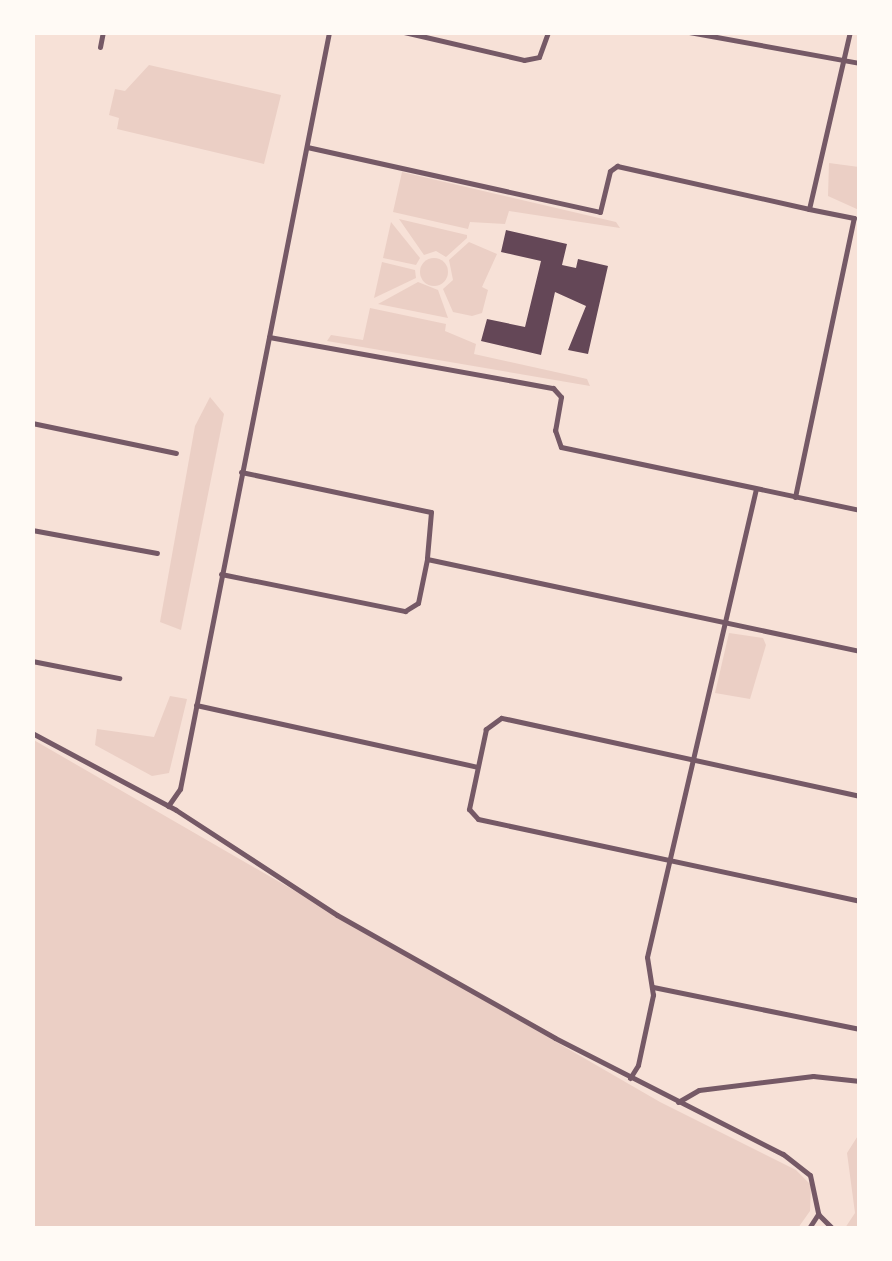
<!DOCTYPE html>
<style>
body{margin:0}
#map{position:relative;width:892px;height:1261px;overflow:hidden;background:#f7e1d7;font-family:"Source Sans 3",sans-serif}
div>[style]{position:absolute}
.green>*{inset:0;background:#ebcfc5}
.round{border-radius:50%}
.building>*{inset:0;background:#644757}
.minor>*{height:5px;margin:-2.5px;padding:0 2.5px;transform-origin:2.5px;border-radius:2.5px;background:#755966}
span{translate:-50% -50%;white-space:nowrap;text-align:center;line-height:1.15;-webkit-text-stroke:8px #fffaf5;paint-order:stroke}
.frame{position:absolute;inset:0;border:35px solid #fffaf5;pointer-events:none}
</style>
<div id="map">
<div class="green">
<div style="clip-path:polygon(149px 65px,281px 95px,264px 164px,117px 129px,119px 118px,109px 115px,115px 89px,125px 91px)"></div>
<div style="clip-path:polygon(829px 163px,859px 167px,859px 210px,828px 196px)"></div>
<div style="clip-path:polygon(402px 172px,616px 222px,620px 228px,509px 211px,505px 224px,470px 222px,468px 229px,393px 212px)"></div>
<div style="clip-path:polygon(399px 219px,467px 235px,467px 238px,446px 257px,436px 251px,424px 255px)"></div>
<div style="clip-path:polygon(391px 222px,420px 258px,416px 265px,383px 258px)"></div>
<div style="clip-path:polygon(469px 242px,497px 254px,482px 287px,488px 290px,482px 313px,472px 316px,453px 312px,443px 289px,453px 280px,449px 260px)"></div>
<div class="round" style="left:420px;top:258px;width:28px;height:28px"></div>
<div style="clip-path:polygon(382px 262px,415px 270px,416px 278px,374px 298px)"></div>
<div style="clip-path:polygon(418px 282px,438px 290px,448px 318px,378px 304px)"></div>
<div style="clip-path:polygon(370px 308px,446px 324px,445px 331px,476px 344px,474px 354px,587px 379px,590px 386px,327px 341px,331px 335px,363px 340px)"></div>
<div style="clip-path:polygon(210px 397px,224px 414px,181px 630px,160px 622px,195px 426px)"></div>
<div style="clip-path:polygon(729px 633px,763px 638px,766px 645px,750px 699px,715px 693px)"></div>
<div style="clip-path:polygon(170px 696px,187px 699px,169px 773px,152px 776px,95px 745px,97px 729px,154px 737px)"></div>
<div style="clip-path:polygon(32px 739px,660px 1102px,796px 1170px,811px 1185px,810px 1211px,798px 1228px,33px 1228px)"></div>
<div style="clip-path:polygon(859px 1134px,859px 1228px,845px 1228px,855px 1213px,847px 1153px)"></div>
</div>
<div class="building">
<div style="clip-path:polygon(506px 230px,567px 244px,562px 265px,576px 268px,578px 259px,608px 266px,588px 354px,568px 350px,586px 306px,555px 292px,541px 355px,481px 341px,487px 319px,525px 327px,541px 261px,501px 252px)"></div>
</div>
<div class="minor">
<div style="left:404px;top:32px;width:123px;rotate:13.1deg"></div>
<div style="left:524px;top:60px;width:15px;rotate:-11deg"></div>
<div style="left:539px;top:57px;width:27px;rotate:-70deg"></div>
<div style="left:689px;top:32px;width:174px;rotate:10.3deg"></div>
<div style="left:100px;top:47px;width:15px;rotate:-79deg"></div>
<div style="left:307px;top:147px;width:300px;rotate:12.5deg"></div>
<div style="left:600px;top:212px;width:42px;rotate:-76.3deg"></div>
<div style="left:610px;top:171px;width:9px;rotate:-36deg"></div>
<div style="left:617px;top:166px;width:197px;rotate:12.6deg"></div>
<div style="left:269px;top:337px;width:289px;rotate:10.2deg"></div>
<div style="left:553px;top:388px;width:12px;rotate:48deg"></div>
<div style="left:561px;top:397px;width:34px;rotate:100deg"></div>
<div style="left:555px;top:430px;width:18px;rotate:71deg"></div>
<div style="left:561px;top:447px;width:306px;rotate:11.9deg"></div>
<div style="left:32px;top:423px;width:147px;rotate:11.8deg"></div>
<div style="left:241px;top:472px;width:194px;rotate:11.9deg"></div>
<div style="left:431px;top:512px;width:46px;rotate:95deg"></div>
<div style="left:795px;top:497px;width:285px;rotate:-78.1deg"></div>
<div style="left:854px;top:218px;width:46px;rotate:-168.7deg"></div>
<div style="left:809px;top:209px;width:182px;rotate:-77deg"></div>
<div style="left:32px;top:530px;width:127px;rotate:10.4deg"></div>
<div style="left:221px;top:574px;width:188px;rotate:11.4deg"></div>
<div style="left:405px;top:611px;width:15px;rotate:-32deg"></div>
<div style="left:418px;top:603px;width:45px;rotate:-78.4deg"></div>
<div style="left:427px;top:559px;width:443px;rotate:12deg"></div>
<div style="left:32px;top:661px;width:89px;rotate:11.1deg"></div>
<div style="left:196px;top:705px;width:288px;rotate:12.4deg"></div>
<div style="left:32px;top:733px;width:163px;rotate:28.1deg"></div>
<div style="left:176px;top:810px;width:192px;rotate:33.1deg"></div>
<div style="left:337px;top:915px;width:250px;rotate:29.4deg"></div>
<div style="left:555px;top:1038px;width:256px;rotate:27deg"></div>
<div style="left:783px;top:1154px;width:34px;rotate:38deg"></div>
<div style="left:810px;top:1175px;width:40px;rotate:78deg"></div>
<div style="left:818px;top:1214px;width:20px;rotate:45deg"></div>
<div style="left:860px;top:796px;width:367px;rotate:-167.7deg"></div>
<div style="left:501px;top:718px;width:19px;rotate:144deg"></div>
<div style="left:486px;top:729px;width:82px;rotate:102deg"></div>
<div style="left:469px;top:809px;width:13px;rotate:48deg"></div>
<div style="left:478px;top:819px;width:391px;rotate:12.1deg"></div>
<div style="left:168px;top:806px;width:21px;rotate:-55deg"></div>
<div style="left:180px;top:789px;width:772px;rotate:-78.86deg"></div>
<div style="left:653px;top:987px;width:211px;rotate:11.5deg"></div>
<div style="left:630px;top:1078px;width:15px;rotate:-58deg"></div>
<div style="left:638px;top:1065px;width:72px;rotate:-77.9deg"></div>
<div style="left:653px;top:995px;width:38px;rotate:-99deg"></div>
<div style="left:647px;top:957px;width:480px;rotate:-76.9deg"></div>
<div style="left:678px;top:1102px;width:24px;rotate:-30deg"></div>
<div style="left:699px;top:1090px;width:115px;rotate:-7deg"></div>
<div style="left:813px;top:1076px;width:47px;rotate:6.1deg"></div>
<div style="left:809px;top:1228px;width:17px;rotate:-57deg"></div>
</div>
<div class="frame"></div>
</div>
